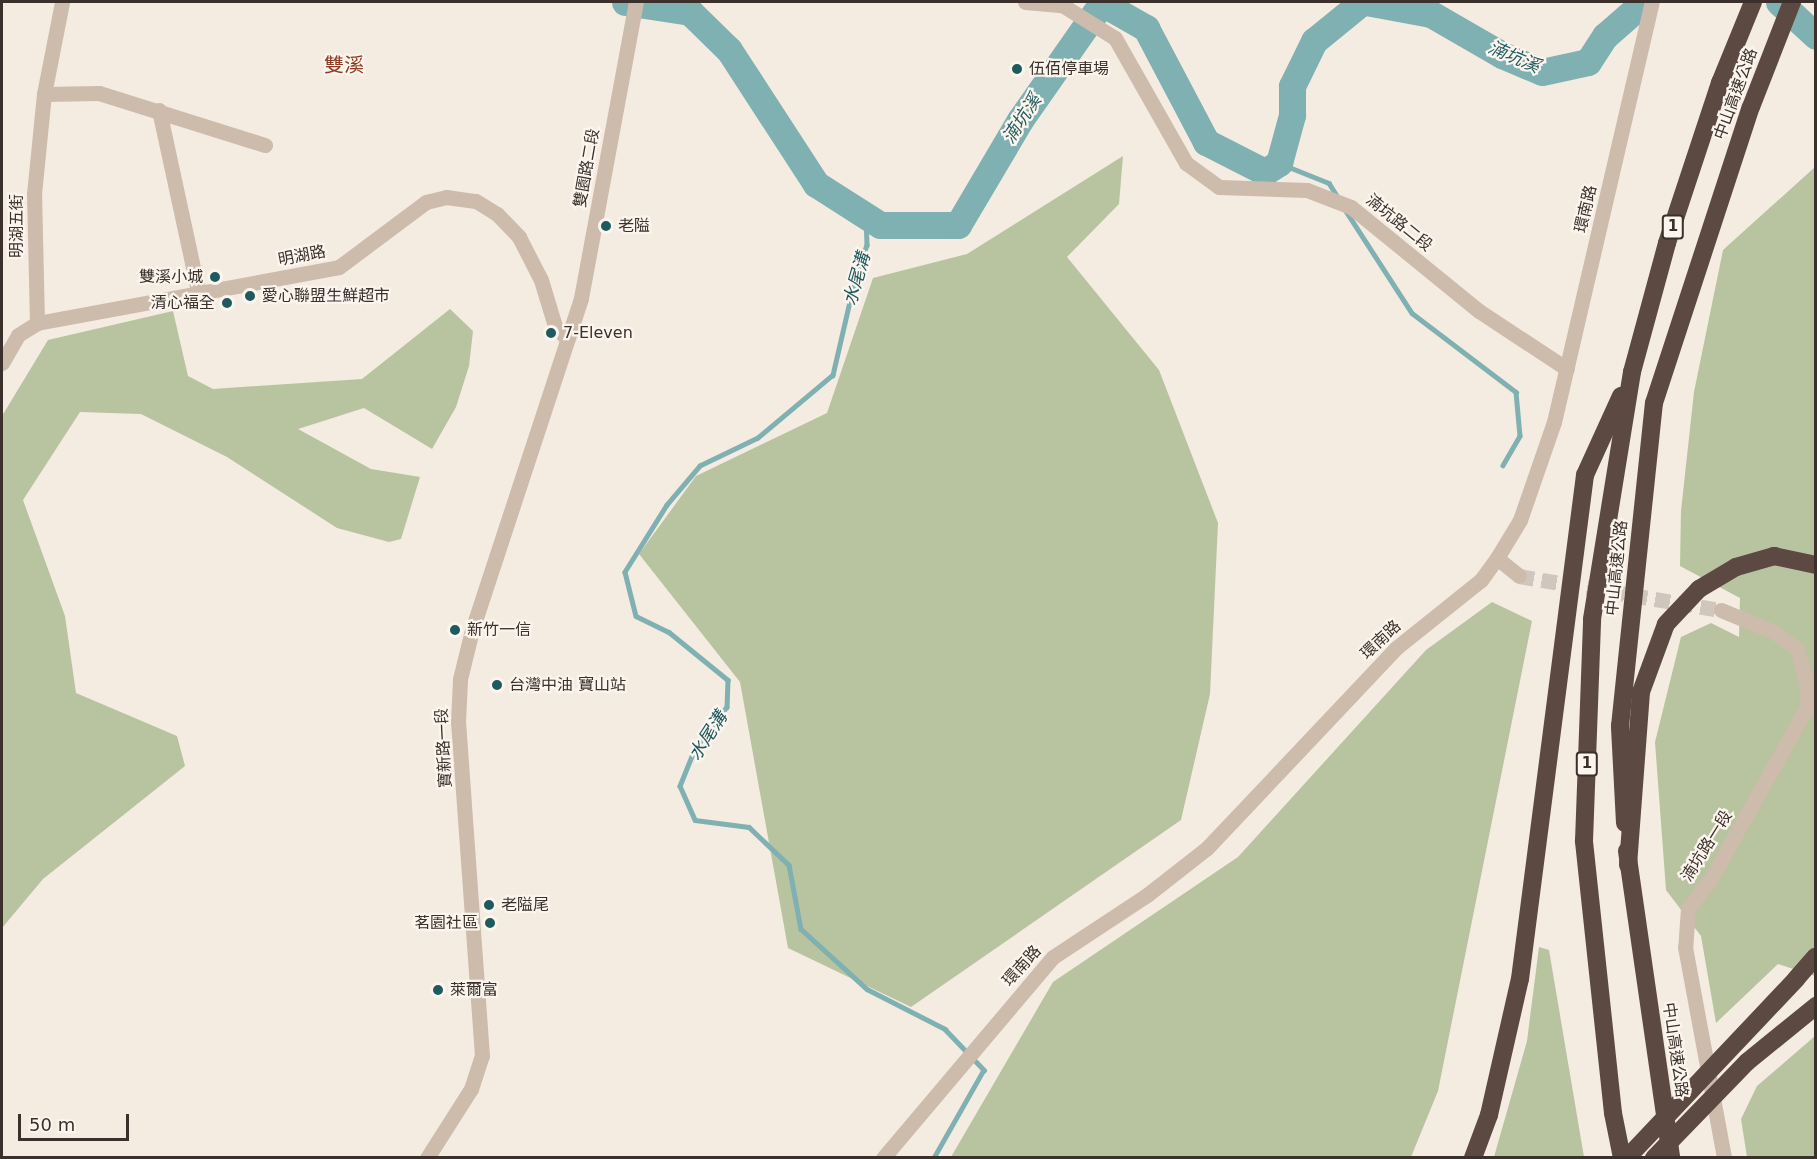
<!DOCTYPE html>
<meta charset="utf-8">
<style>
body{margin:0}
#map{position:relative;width:1817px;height:1159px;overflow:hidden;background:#f4ebe1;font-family:"DejaVu Sans","Noto Sans TC",sans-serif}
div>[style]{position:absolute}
.green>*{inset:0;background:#b8c4a0}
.stream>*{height:4.5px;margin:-2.25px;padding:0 2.25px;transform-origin:2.25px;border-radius:2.25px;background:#7fb0b2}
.river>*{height:27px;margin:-13.5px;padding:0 13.5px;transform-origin:13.5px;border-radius:13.5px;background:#7fb0b2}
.minor-tunnel>*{height:15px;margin-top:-7.5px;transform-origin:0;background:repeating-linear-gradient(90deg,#cfc6bd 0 15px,transparent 0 23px)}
.minor>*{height:15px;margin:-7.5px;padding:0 7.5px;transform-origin:7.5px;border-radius:7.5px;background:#cdbbac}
.highway>*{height:18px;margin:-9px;padding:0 9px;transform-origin:9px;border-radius:9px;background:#5c4a42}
.highway-bridge>*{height:18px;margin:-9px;padding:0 9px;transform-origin:9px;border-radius:9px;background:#5c4a42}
.dots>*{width:16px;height:16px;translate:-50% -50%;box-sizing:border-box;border:3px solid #fbf5ee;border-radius:50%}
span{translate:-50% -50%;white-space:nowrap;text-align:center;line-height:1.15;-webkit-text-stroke:4.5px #fbf5ee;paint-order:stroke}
.shield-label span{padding:2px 4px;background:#fbf5ee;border:2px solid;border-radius:4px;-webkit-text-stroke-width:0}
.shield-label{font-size:15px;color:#3b302b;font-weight:700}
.poi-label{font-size:16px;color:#3b302b}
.left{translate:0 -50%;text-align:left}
.right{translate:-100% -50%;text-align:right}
.street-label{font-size:16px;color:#3b302b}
.water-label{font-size:18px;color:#1f5a5e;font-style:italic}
.quarter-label{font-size:20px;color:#8c3b22}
.frame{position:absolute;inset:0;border:3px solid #3b302b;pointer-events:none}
.scale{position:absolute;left:18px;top:1114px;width:111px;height:27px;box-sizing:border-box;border:3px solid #3b302b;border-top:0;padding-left:8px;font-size:18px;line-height:21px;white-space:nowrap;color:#3b302b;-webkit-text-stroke:4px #fbf5ee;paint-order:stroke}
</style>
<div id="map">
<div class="green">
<div style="clip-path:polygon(1123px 156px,1119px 204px,1067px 257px,1159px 370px,1218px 523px,1210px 694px,1181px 820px,911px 1007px,788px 948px,740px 682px,639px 554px,696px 476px,827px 413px,873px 278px,967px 254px)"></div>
<div style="clip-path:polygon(1815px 167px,1815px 976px,1778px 964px,1716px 1023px,1701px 936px,1666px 890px,1655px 742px,1681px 637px,1711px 623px,1739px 637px,1740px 598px,1680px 566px,1681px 511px,1694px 392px,1723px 250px)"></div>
<div style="clip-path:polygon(450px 309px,473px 331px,469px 366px,456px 407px,432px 449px,364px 408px,298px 429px,371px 469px,420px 477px,401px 539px,389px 542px,337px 528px,227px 457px,141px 414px,80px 412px,23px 500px,65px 616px,76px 693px,177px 736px,185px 766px,43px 879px,2px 928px,2px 416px,48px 340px,173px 311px,188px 376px,213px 389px,362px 379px)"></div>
<div style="clip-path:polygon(1492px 602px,1532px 621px,1438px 1091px,1411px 1157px,951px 1157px,1053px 982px,1238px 857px,1426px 650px)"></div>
<div style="clip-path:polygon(1539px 947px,1549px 950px,1584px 1157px,1494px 1157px,1527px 1041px)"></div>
<div style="clip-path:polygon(1815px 1036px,1815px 1157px,1747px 1157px,1741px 1119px,1757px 1086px)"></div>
</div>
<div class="stream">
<div style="left:1279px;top:163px;width:54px;rotate:21.8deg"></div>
<div style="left:1329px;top:183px;width:15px;rotate:58deg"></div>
<div style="left:1346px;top:211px;width:121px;rotate:57.1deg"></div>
<div style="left:1412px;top:313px;width:131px;rotate:37.2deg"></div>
<div style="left:1516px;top:392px;width:44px;rotate:84.8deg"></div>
<div style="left:1520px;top:436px;width:34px;rotate:120deg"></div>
<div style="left:866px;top:216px;width:29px;rotate:88deg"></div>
<div style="left:867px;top:245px;width:37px;rotate:109deg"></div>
<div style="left:855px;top:280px;width:98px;rotate:103deg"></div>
<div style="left:833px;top:375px;width:98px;rotate:140deg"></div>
<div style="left:758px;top:438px;width:64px;rotate:154.2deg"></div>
<div style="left:700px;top:466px;width:51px;rotate:130.2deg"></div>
<div style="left:667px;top:505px;width:79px;rotate:122.1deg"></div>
<div style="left:625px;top:572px;width:45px;rotate:76deg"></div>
<div style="left:636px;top:616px;width:37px;rotate:26deg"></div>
<div style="left:669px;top:632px;width:76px;rotate:39.1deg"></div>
<div style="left:728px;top:680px;width:27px;rotate:92deg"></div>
<div style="left:727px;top:707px;width:53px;rotate:127.3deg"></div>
<div style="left:695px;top:749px;width:40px;rotate:112deg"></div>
<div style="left:680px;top:786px;width:37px;rotate:66deg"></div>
<div style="left:695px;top:820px;width:54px;rotate:7.4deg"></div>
<div style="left:749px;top:827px;width:55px;rotate:43.5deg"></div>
<div style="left:789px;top:865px;width:65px;rotate:79.4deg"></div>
<div style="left:801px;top:929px;width:89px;rotate:42.3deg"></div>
<div style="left:867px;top:989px;width:88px;rotate:27.1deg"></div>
<div style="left:945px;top:1029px;width:57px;rotate:46.4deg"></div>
<div style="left:984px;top:1070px;width:101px;rotate:119.6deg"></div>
</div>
<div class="river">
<div style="left:625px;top:2px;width:66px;rotate:8.7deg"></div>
<div style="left:690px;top:12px;width:54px;rotate:44.3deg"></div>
<div style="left:729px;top:50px;width:160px;rotate:57deg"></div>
<div style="left:816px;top:184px;width:76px;rotate:32.6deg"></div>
<div style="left:880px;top:225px;width:78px"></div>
<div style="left:958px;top:225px;width:122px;rotate:-59.4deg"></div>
<div style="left:1020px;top:120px;width:143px;rotate:-55deg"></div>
<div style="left:1102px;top:3px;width:51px;rotate:29.6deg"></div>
<div style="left:1146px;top:28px;width:129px;rotate:62.2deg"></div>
<div style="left:1206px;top:142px;width:66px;rotate:27deg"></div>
<div style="left:1265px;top:172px;width:17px;rotate:-33deg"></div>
<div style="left:1279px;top:163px;width:50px;rotate:-74.8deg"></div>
<div style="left:1292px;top:115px;width:29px;rotate:-90deg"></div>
<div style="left:1292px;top:86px;width:50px;rotate:-63.9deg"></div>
<div style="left:1314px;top:41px;width:62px;rotate:-39.1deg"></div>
<div style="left:1366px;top:2px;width:66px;rotate:10.5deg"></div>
<div style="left:1431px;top:14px;width:82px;rotate:30deg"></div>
<div style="left:1502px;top:55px;width:43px;rotate:23deg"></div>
<div style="left:1542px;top:72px;width:47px;rotate:-12.3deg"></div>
<div style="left:1588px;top:62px;width:31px;rotate:-57deg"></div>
<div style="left:1605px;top:36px;width:52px;rotate:-41.1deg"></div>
<div style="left:1779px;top:2px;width:50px;rotate:42.6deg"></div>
</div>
<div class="minor-tunnel">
<div style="left:1519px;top:576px;width:205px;rotate:9.6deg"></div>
</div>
<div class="minor">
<div style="left:1025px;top:2px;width:37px;rotate:5deg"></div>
<div style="left:1062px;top:5px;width:62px;rotate:31.9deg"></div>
<div style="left:1115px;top:38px;width:144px;rotate:60.4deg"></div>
<div style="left:1186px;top:163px;width:41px;rotate:36deg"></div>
<div style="left:1219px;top:187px;width:88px;rotate:2deg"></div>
<div style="left:1307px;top:190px;width:47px;rotate:21.1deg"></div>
<div style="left:1351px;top:207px;width:165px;rotate:39.1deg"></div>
<div style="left:1479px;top:311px;width:105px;rotate:33.4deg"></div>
<div style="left:44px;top:94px;width:55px;rotate:-1deg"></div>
<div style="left:99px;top:93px;width:174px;rotate:17.4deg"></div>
<div style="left:159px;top:110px;width:189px;rotate:77.8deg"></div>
<div style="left:37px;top:323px;width:129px;rotate:-91.3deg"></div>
<div style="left:34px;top:194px;width:100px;rotate:-84.3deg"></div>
<div style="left:44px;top:94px;width:94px;rotate:-78.9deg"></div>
<div style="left:2px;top:363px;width:32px;rotate:-60deg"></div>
<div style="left:18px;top:335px;width:22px;rotate:-32deg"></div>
<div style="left:37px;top:323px;width:307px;rotate:-10.5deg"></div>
<div style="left:339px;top:267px;width:109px;rotate:-36.8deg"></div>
<div style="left:426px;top:202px;width:21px;rotate:-14deg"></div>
<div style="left:446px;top:197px;width:30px;rotate:8deg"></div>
<div style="left:476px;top:201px;width:25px;rotate:32deg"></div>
<div style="left:497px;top:214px;width:32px;rotate:46deg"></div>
<div style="left:519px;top:237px;width:48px;rotate:62.9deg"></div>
<div style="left:541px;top:280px;width:48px;rotate:73.1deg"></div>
<div style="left:555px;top:326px;width:18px;rotate:47deg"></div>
<div style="left:1497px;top:558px;width:28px;rotate:39deg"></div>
<div style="left:1721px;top:610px;width:57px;rotate:22.5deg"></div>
<div style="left:1774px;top:632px;width:29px;rotate:36deg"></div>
<div style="left:1797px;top:649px;width:29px;rotate:74deg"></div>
<div style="left:1805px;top:677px;width:28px;rotate:84deg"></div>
<div style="left:1808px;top:705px;width:201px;rotate:119.2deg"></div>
<div style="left:1710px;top:880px;width:36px;rotate:128deg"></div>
<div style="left:1688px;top:908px;width:39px;rotate:94deg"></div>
<div style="left:1685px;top:947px;width:215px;rotate:79.5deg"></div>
<div style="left:427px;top:1158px;width:82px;rotate:-57.5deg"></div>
<div style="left:471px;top:1089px;width:35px;rotate:-72deg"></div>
<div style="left:482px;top:1056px;width:335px;rotate:-94.1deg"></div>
<div style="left:458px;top:722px;width:43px;rotate:-87.3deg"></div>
<div style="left:460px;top:679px;width:50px;rotate:-76.2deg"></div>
<div style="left:472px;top:630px;width:349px;rotate:-71.8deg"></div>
<div style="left:581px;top:298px;width:301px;rotate:-79.5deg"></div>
<div style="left:883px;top:1158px;width:263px;rotate:-49.8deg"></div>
<div style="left:1053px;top:957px;width:113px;rotate:-33.4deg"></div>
<div style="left:1147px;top:895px;width:76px;rotate:-38.1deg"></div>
<div style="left:1207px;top:848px;width:275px;rotate:-46.6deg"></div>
<div style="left:1396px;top:648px;width:109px;rotate:-38.7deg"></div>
<div style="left:1481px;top:580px;width:27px;rotate:-54deg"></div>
<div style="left:1497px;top:558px;width:44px;rotate:-58.8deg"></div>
<div style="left:1520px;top:520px;width:104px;rotate:-70.9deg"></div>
<div style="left:1554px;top:422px;width:431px;rotate:-76.9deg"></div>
</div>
<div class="highway">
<div style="left:1625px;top:823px;width:97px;rotate:-93deg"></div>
<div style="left:1620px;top:726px;width:325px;rotate:-84deg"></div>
<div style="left:1654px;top:403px;width:311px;rotate:-71.9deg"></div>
<div style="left:1751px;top:107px;width:113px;rotate:-68.7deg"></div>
<div style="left:1627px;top:851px;width:310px;rotate:81.8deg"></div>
<div style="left:1796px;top:979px;width:30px;rotate:-49deg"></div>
<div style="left:1747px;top:1062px;width:89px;rotate:-39.1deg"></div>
<div style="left:1473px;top:1158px;width:46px;rotate:-69.6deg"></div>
<div style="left:1489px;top:1115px;width:139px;rotate:-77.2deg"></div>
<div style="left:1520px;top:979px;width:508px;rotate:-82.65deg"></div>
<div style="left:1585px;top:475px;width:87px;rotate:-65.5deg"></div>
<div style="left:1622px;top:1158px;width:46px;rotate:-101.3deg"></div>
<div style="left:1613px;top:1113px;width:274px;rotate:-96.1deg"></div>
<div style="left:1584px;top:841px;width:222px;rotate:-87.9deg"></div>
<div style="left:1592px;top:619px;width:250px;rotate:-80.8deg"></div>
<div style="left:1632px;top:372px;width:134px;rotate:-74.8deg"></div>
<div style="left:1667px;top:243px;width:169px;rotate:-71.7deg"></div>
<div style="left:1720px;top:83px;width:87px;rotate:-67.8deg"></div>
</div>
<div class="highway-bridge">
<div style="left:1628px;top:865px;width:173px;rotate:-85.7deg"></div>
<div style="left:1641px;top:692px;width:72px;rotate:-69.8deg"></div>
<div style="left:1666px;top:624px;width:48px;rotate:-46.7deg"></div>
<div style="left:1699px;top:589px;width:43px;rotate:-30.7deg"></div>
<div style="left:1736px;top:567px;width:40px;rotate:-16deg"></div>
<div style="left:1774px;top:556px;width:43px;rotate:12.1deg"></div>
<div style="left:1627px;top:1158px;width:246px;rotate:-46.6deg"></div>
<div style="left:1654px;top:1158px;width:134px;rotate:-45.9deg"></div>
</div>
<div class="dots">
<div style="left:1017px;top:69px;background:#1f5a5e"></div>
<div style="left:606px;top:226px;background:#1f5a5e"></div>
<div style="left:215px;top:277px;background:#1f5a5e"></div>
<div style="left:250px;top:296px;background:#1f5a5e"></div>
<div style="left:227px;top:303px;background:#1f5a5e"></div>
<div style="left:551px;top:333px;background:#1f5a5e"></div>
<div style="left:455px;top:630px;background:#1f5a5e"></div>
<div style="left:497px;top:685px;background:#1f5a5e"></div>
<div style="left:489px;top:905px;background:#1f5a5e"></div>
<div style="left:490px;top:923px;background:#1f5a5e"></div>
<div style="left:438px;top:990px;background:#1f5a5e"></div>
</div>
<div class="shield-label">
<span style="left:1673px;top:227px">1</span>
<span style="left:1587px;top:764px">1</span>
</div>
<div class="poi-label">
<span class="left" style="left:1029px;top:69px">伍佰停車場</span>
<span class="left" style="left:618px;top:226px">老隘</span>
<span class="right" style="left:203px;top:277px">雙溪小城</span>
<span class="left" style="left:262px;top:296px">愛心聯盟生鮮超市</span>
<span class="right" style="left:215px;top:303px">清心福全</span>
<span class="left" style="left:563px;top:333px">7-Eleven</span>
<span class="left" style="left:467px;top:630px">新竹一信</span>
<span class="left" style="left:509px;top:685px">台灣中油 寶山站</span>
<span class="left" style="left:501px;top:905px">老隘尾</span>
<span class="right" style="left:478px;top:923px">茗園社區</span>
<span class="left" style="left:450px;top:990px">萊爾富</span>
</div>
<div class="street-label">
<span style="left:1736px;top:94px;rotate:-70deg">中山高速公路</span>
<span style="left:587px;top:168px;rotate:-80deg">雙園路二段</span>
<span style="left:1586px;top:209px;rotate:-77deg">環南路</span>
<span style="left:1399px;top:223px;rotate:39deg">湳坑路二段</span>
<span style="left:17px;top:226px;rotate:-90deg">明湖五街</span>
<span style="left:302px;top:256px;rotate:-11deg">明湖路</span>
<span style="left:1617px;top:568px;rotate:-84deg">中山高速公路</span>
<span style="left:1381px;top:640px;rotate:-43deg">環南路</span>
<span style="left:444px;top:748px;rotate:-93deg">寶新路一段</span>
<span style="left:1707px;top:846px;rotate:-58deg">湳坑路一段</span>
<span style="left:1022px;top:966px;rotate:-48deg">環南路</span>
<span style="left:1675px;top:1050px;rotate:82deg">中山高速公路</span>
</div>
<div class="water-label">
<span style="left:1514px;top:57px;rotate:23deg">湳坑溪</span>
<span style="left:1022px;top:119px;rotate:-57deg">湳坑溪</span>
<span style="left:857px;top:279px;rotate:-74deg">水尾溝</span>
<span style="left:708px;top:736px;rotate:-57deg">水尾溝</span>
</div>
<div class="quarter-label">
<span style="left:344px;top:65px">雙溪</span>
</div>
<div class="frame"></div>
<div class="scale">50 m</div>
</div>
